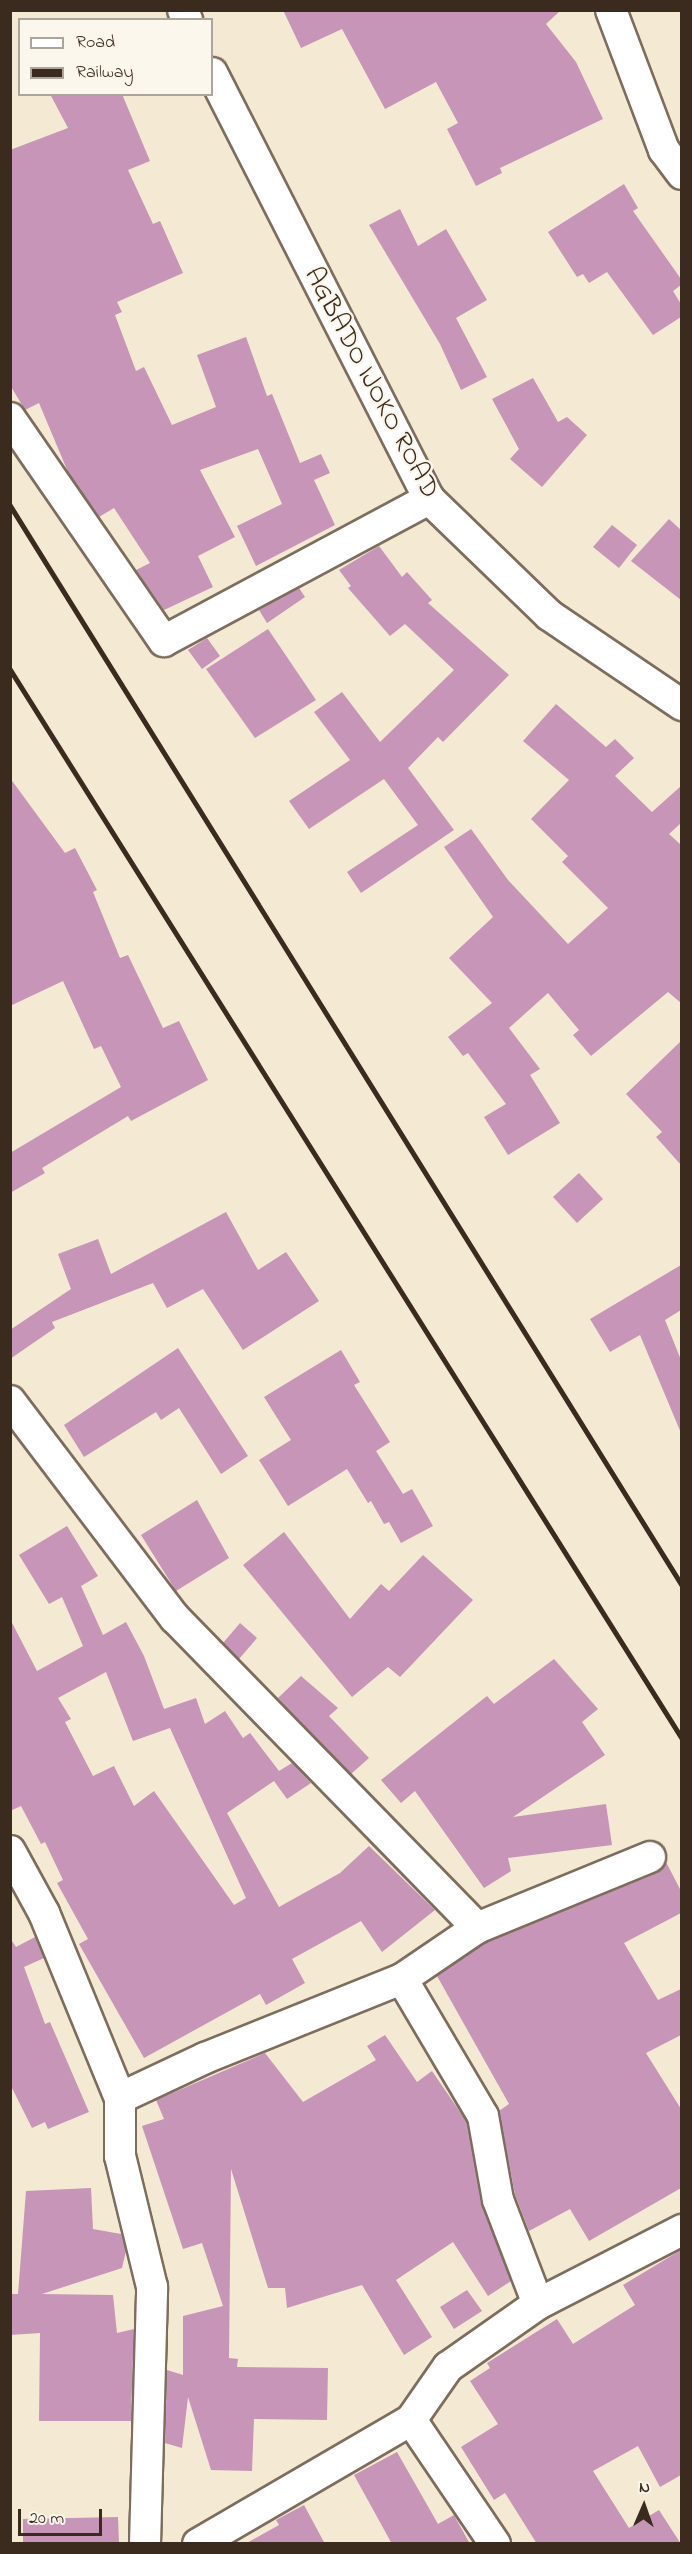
<!DOCTYPE html>
<style>
body{margin:0}
#map{position:relative;width:692px;height:2554px;overflow:hidden;background:#f4e9d2;font-family:"Indie Flower",sans-serif}
div>[style]{position:absolute}
.building>*{inset:0;background:#c795b8}
.roads{filter:drop-shadow(2px 0 #7c6d5d) drop-shadow(-2px 0 #7c6d5d) drop-shadow(0 2px #7c6d5d) drop-shadow(0 -2px #7c6d5d)}
.minor>*{height:30px;margin:-15px;padding:0 15px;transform-origin:15px;border-radius:15px;background:#fff}
.rail>*{height:4.5px;margin:-2.25px;padding:0 2.25px;transform-origin:2.25px;border-radius:2.25px;background:#3b2a1e}
span{translate:-50% -50%;white-space:nowrap;text-align:center;line-height:1.15;-webkit-text-stroke:4.5px #fbf7ec;paint-order:stroke}
.street-label{font-size:27px;color:#3b2a1e}
.frame{position:absolute;inset:0;border:12px solid #3b2a1e;pointer-events:none}
.legend{position:absolute;left:18px;top:18px;width:195px;height:78px;box-sizing:border-box;background:#fbf7ec;border:2px solid #aea59a;margin:0;padding:8px 10px;list-style:none;font-size:18px;color:#3b2a1e}
.legend li{display:flex;align-items:center;gap:12px;height:30px}
.legend b{width:30px;border:2px solid #aea59a}
.north{position:absolute;left:614px;top:2476px;width:60px;height:60px;-webkit-text-stroke:4px #fbf7ec;paint-order:stroke;rotate:2deg;font-size:16px;font-weight:700;line-height:24px;text-align:center;color:#3b2a1e}
.north::after{content:'';display:block;margin:auto;width:21px;height:27px;background:#3b2a1e;clip-path:polygon(50% 0,100% 100%,50% 72%,0 100%)}
.scale{position:absolute;left:18px;top:2509px;width:84px;height:27px;box-sizing:border-box;border:3px solid #3b2a1e;border-top:0;padding-left:8px;font-size:18px;line-height:21px;white-space:nowrap;color:#3b2a1e;-webkit-text-stroke:4px #fbf7ec;paint-order:stroke}
</style>
<div id="map">
<div class="building">
<div style="clip-path:polygon(283px 10px,561px 10px,546px 24px,576px 62px,603px 119px,500px 168px,502px 173px,476px 186px,447px 129px,458px 123px,436px 82px,385px 109px,342px 29px,301px 48px)"></div>
<div style="clip-path:polygon(50px 94px,122px 94px,150px 161px,128px 170px,153px 224px,160px 221px,183px 273px,117px 302px,122px 312px,115px 315px,136px 371px,144px 367px,172px 425px,216px 407px,197px 355px,246px 337px,267px 396px,272px 394px,300px 463px,321px 454px,330px 473px,314px 480px,335px 525px,256px 566px,237px 526px,282px 504px,258px 449px,200px 470px,235px 537px,198px 556px,213px 587px,164px 610px,136px 570px,150px 563px,114px 508px,99px 517px,68px 472px,39px 403px,25px 410px,10px 385px,10px 150px,68px 128px)"></div>
<div style="clip-path:polygon(624px 184px,638px 208px,633px 211px,681px 279px,681px 285px,673px 291px,681px 304px,681px 317px,653px 335px,607px 272px,589px 283px,583px 274px,577px 277px,548px 232px)"></div>
<div style="clip-path:polygon(400px 209px,418px 246px,446px 229px,487px 300px,456px 318px,487px 377px,461px 390px,440px 344px,369px 225px)"></div>
<div style="clip-path:polygon(533px 378px,558px 422px,567px 417px,587px 435px,542px 487px,510px 459px,519px 449px,492px 399px)"></div>
<div style="clip-path:polygon(669px 519px,681px 530px,681px 600px,631px 561px)"></div>
<div style="clip-path:polygon(612px 525px,637px 545px,619px 568px,593px 547px)"></div>
<div style="clip-path:polygon(379px 546px,402px 577px,407px 572px,432px 600px,428px 603px,509px 675px,443px 742px,438px 737px,408px 768px,454px 830px,361px 893px,347px 872px,418px 825px,384px 779px,309px 829px,289px 801px,350px 760px,314px 712px,342px 692px,380px 742px,454px 670px,405px 624px,390px 636px,348px 588px,351px 586px,339px 570px)"></div>
<div style="clip-path:polygon(299px 588px,305px 597px,267px 623px,259px 610px)"></div>
<div style="clip-path:polygon(268px 629px,316px 700px,255px 738px,206px 669px)"></div>
<div style="clip-path:polygon(207px 638px,220px 656px,202px 669px,188px 650px)"></div>
<div style="clip-path:polygon(556px 704px,606px 747px,615px 739px,634px 758px,615px 776px,652px 812px,681px 786px,681px 823px,669px 834px,681px 845px,681px 1003px,668px 992px,591px 1056px,573px 1035px,579px 1030px,548px 993px,509px 1028px,540px 1069px,530px 1075px,560px 1123px,508px 1155px,484px 1117px,506px 1104px,468px 1053px,463px 1056px,448px 1037px,492px 1003px,449px 958px,493px 917px,444px 847px,471px 829px,508px 880px,568px 944px,608px 908px,562px 862px,568px 856px,531px 819px,569px 780px,523px 741px)"></div>
<div style="clip-path:polygon(10px 778px,65px 853px,75px 848px,97px 890px,93px 892px,120px 958px,128px 955px,163px 1028px,179px 1021px,208px 1080px,131px 1121px,128px 1116px,42px 1168px,45px 1173px,10px 1193px,10px 1153px,121px 1087px,101px 1046px,94px 1049px,63px 981px,10px 1006px)"></div>
<div style="clip-path:polygon(681px 1041px,681px 1165px,656px 1137px,662px 1132px,626px 1094px)"></div>
<div style="clip-path:polygon(579px 1173px,603px 1199px,577px 1223px,553px 1197px)"></div>
<div style="clip-path:polygon(226px 1212px,258px 1270px,286px 1252px,319px 1301px,243px 1350px,203px 1289px,167px 1308px,153px 1283px,52px 1322px,55px 1328px,10px 1359px,10px 1330px,71px 1289px,58px 1254px,98px 1239px,111px 1274px)"></div>
<div style="clip-path:polygon(681px 1265px,681px 1310px,665px 1320px,681px 1360px,681px 1433px,640px 1335px,610px 1352px,590px 1319px)"></div>
<div style="clip-path:polygon(178px 1348px,248px 1456px,221px 1474px,179px 1408px,161px 1420px,156px 1412px,84px 1457px,64px 1425px)"></div>
<div style="clip-path:polygon(341px 1350px,360px 1382px,354px 1385px,390px 1442px,376px 1451px,403px 1494px,412px 1489px,433px 1526px,401px 1543px,389px 1522px,384px 1524px,371px 1501px,368px 1503px,347px 1469px,288px 1506px,259px 1460px,291px 1440px,264px 1397px)"></div>
<div style="clip-path:polygon(197px 1500px,229px 1558px,176px 1591px,141px 1535px)"></div>
<div style="clip-path:polygon(evenodd,67px 1526px,98px 1576px,81px 1586px,103px 1635px,126px 1622px,144px 1656px,164px 1709px,196px 1698px,205px 1724px,225px 1711px,243px 1738px,250px 1733px,279px 1771px,292px 1763px,311px 1783px,287px 1799px,274px 1781px,227px 1813px,279px 1907px,340px 1873px,369px 1846px,435px 1910px,382px 1952px,361px 1921px,292px 1959px,305px 1983px,266px 2005px,260px 1994px,144px 2058px,79px 1944px,88px 1939px,57px 1883px,63px 1880px,45px 1842px,41px 1844px,21px 1806px,10px 1811px,10px 1619px,37px 1671px,83px 1646px,62px 1597px,49px 1604px,19px 1555px,67px 1526px,106px 1672px,133px 1741px,170px 1728px,246px 1898px,234px 1905px,154px 1791px,134px 1806px,114px 1766px,93px 1776px,65px 1722px,71px 1719px,58px 1698px,106px 1672px)"></div>
<div style="clip-path:polygon(284px 1532px,350px 1619px,381px 1584px,389px 1591px,423px 1555px,473px 1600px,400px 1677px,388px 1667px,352px 1697px,243px 1565px)"></div>
<div style="clip-path:polygon(240px 1623px,257px 1638px,239px 1659px,223px 1643px)"></div>
<div style="clip-path:polygon(554px 1659px,598px 1709px,582px 1722px,605px 1755px,513px 1817px,606px 1804px,612px 1845px,508px 1858px,511px 1871px,484px 1888px,415px 1791px,401px 1803px,381px 1780px,487px 1696px,494px 1704px)"></div>
<div style="clip-path:polygon(301px 1676px,338px 1708px,329px 1716px,369px 1758px,351px 1774px,278px 1698px)"></div>
<div style="clip-path:polygon(666px 1862px,681px 1891px,681px 1913px,624px 1943px,658px 2000px,681px 1989px,681px 2035px,646px 2053px,681px 2109px,681px 2188px,589px 2241px,570px 2209px,529px 2231px,515px 2195px,499px 2111px,509px 2104px,437px 1976px,485px 1943px,657px 1873px)"></div>
<div style="clip-path:polygon(35px 1937px,44px 1958px,24px 1967px,45px 2024px,50px 2022px,89px 2112px,48px 2129px,45px 2122px,32px 2128px,10px 2084px,10px 1938px,16px 1947px)"></div>
<div style="clip-path:polygon(385px 2035px,417px 2082px,432px 2071px,467px 2122px,481px 2203px,511px 2281px,488px 2296px,453px 2242px,396px 2280px,432px 2337px,404px 2355px,362px 2285px,287px 2308px,285px 2288px,268px 2288px,231px 2169px,229px 2358px,238px 2359px,237px 2367px,328px 2368px,327px 2420px,254px 2419px,252px 2471px,211px 2470px,188px 2397px,182px 2448px,165px 2443px,167px 2370px,183px 2375px,183px 2316px,223px 2306px,202px 2243px,183px 2249px,142px 2126px,164px 2119px,156px 2100px,265px 2053px,303px 2102px,376px 2060px,367px 2046px)"></div>
<div style="clip-path:polygon(91px 2188px,93px 2229px,121px 2234px,126px 2251px,122px 2268px,42px 2294px,113px 2295px,117px 2333px,134px 2329px,131px 2421px,39px 2421px,40px 2333px,10px 2335px,10px 2294px,18px 2294px,26px 2191px)"></div>
<div style="clip-path:polygon(681px 2250px,681px 2475px,660px 2487px,638px 2446px,593px 2471px,629px 2528px,659px 2510px,681px 2544px,537px 2544px,505px 2493px,494px 2500px,461px 2447px,498px 2424px,470px 2381px,490px 2368px,487px 2363px,557px 2319px,573px 2344px,635px 2305px,623px 2285px)"></div>
<div style="clip-path:polygon(467px 2290px,482px 2311px,454px 2329px,440px 2307px)"></div>
<div style="clip-path:polygon(397px 2452px,438px 2524px,454px 2515px,470px 2544px,392px 2544px,354px 2475px)"></div>
<div style="clip-path:polygon(304px 2505px,325px 2544px,245px 2544px,279px 2525px,276px 2520px)"></div>
<div style="clip-path:polygon(118px 2517px,119px 2544px,23px 2544px,23px 2519px)"></div>
</div>
<div class="roads">
<div class="minor">
<div style="left:183px;top:10px;width:11px;rotate:68deg"></div>
<div style="left:611px;top:10px;width:150px;rotate:69.3deg"></div>
<div style="left:664px;top:150px;width:30px;rotate:53deg"></div>
<div style="left:212px;top:73px;width:478px;rotate:63deg"></div>
<div style="left:429px;top:499px;width:167px;rotate:44deg"></div>
<div style="left:549px;top:615px;width:161px;rotate:34.1deg"></div>
<div style="left:10px;top:418px;width:271px;rotate:55.4deg"></div>
<div style="left:164px;top:641px;width:301px;rotate:-28.2deg"></div>
<div style="left:10px;top:1401px;width:273px;rotate:52.8deg"></div>
<div style="left:175px;top:1618px;width:433px;rotate:45.7deg"></div>
<div style="left:10px;top:1851px;width:71px;rotate:61.3deg"></div>
<div style="left:44px;top:1913px;width:200px;rotate:67.7deg"></div>
<div style="left:402px;top:1979px;width:159px;rotate:59.4deg"></div>
<div style="left:483px;top:2116px;width:85px;rotate:79.9deg"></div>
<div style="left:498px;top:2200px;width:111px;rotate:69deg"></div>
<div style="left:411px;top:2420px;width:150px;rotate:55.9deg"></div>
<div style="left:145px;top:2544px;width:257px;rotate:-88.4deg"></div>
<div style="left:152px;top:2287px;width:135px;rotate:-103.7deg"></div>
<div style="left:120px;top:2156px;width:58px;rotate:-90deg"></div>
<div style="left:120px;top:2098px;width:94px;rotate:-25.2deg"></div>
<div style="left:205px;top:2058px;width:212px;rotate:-21.9deg"></div>
<div style="left:402px;top:1979px;width:91px;rotate:-34.2deg"></div>
<div style="left:477px;top:1928px;width:187px;rotate:-22.3deg"></div>
<div style="left:198px;top:2544px;width:246px;rotate:-30.2deg"></div>
<div style="left:411px;top:2420px;width:65px;rotate:-55.1deg"></div>
<div style="left:448px;top:2367px;width:110px;rotate:-35deg"></div>
<div style="left:538px;top:2304px;width:162px;rotate:-27.2deg"></div>
</div>
</div>
<div class="rail">
<div style="left:10px;top:505px;width:1272px;rotate:58.11deg"></div>
<div style="left:10px;top:669px;width:1263px;rotate:57.85deg"></div>
</div>
<div class="street-label">
<span style="left:371px;top:383px;rotate:62deg">AGBADO IJOKO ROAD</span>
</div>
<div class="frame"></div>
<ul class="legend">
<li><b style="height:8px;background:#fff"></b>Road</li>
<li><b style="height:8px;background:#3b2a1e"></b>Railway</li>
</ul>
<div class="north">N</div>
<div class="scale">20 m</div>
</div>
